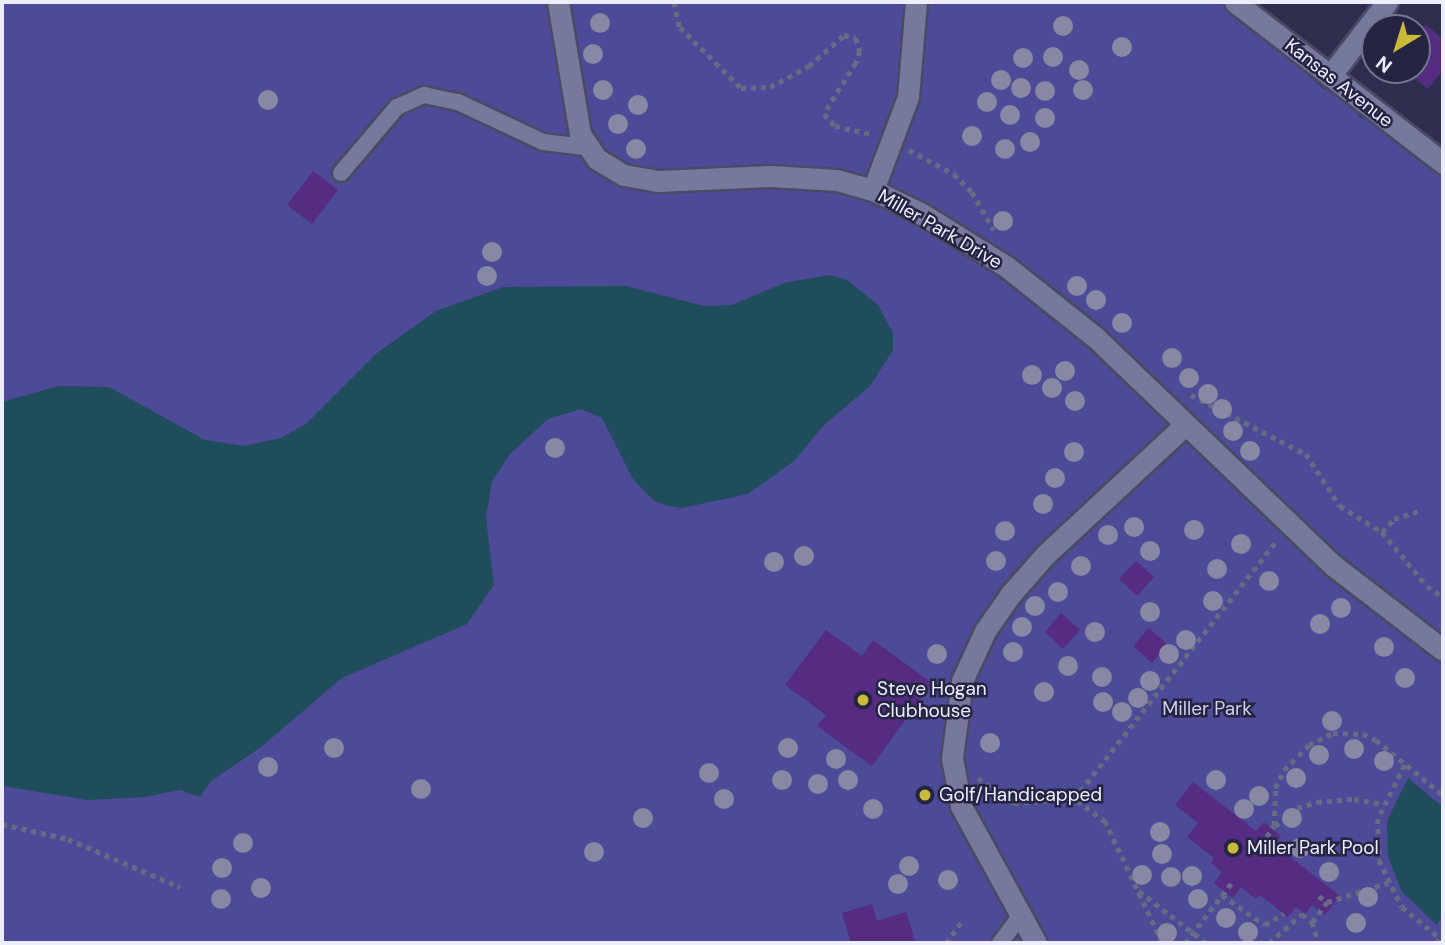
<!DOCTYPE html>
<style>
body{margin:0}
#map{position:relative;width:1445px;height:945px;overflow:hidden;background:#2e2f4e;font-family:"DM Sans",sans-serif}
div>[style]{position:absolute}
.green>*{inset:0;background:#4d4a97}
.water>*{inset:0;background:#204d5c}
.building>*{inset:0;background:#552c82}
.path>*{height:4.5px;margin-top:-2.25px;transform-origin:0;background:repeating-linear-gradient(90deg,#696a84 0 5px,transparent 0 10px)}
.roads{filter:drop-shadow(2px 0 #4a4a64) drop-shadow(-2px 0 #4a4a64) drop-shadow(0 2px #4a4a64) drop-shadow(0 -2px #4a4a64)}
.service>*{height:16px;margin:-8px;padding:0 8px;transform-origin:8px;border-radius:8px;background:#76789c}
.minor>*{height:21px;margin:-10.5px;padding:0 10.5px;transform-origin:10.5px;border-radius:10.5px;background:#76789c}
.trees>*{width:20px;height:20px;margin:-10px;border-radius:50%;background:#8788a4}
.dots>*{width:19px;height:19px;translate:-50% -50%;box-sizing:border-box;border:4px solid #252543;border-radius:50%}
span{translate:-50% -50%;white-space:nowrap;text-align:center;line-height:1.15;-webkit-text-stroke:5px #252543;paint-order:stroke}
.street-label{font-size:19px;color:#eceefe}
.poi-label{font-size:19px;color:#eceefe}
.left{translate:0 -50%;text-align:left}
.park-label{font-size:19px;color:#cfd1ea}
.frame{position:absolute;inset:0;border:4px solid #eceefe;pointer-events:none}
.north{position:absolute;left:1361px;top:14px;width:70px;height:70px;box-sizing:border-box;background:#252543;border:2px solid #75758e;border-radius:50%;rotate:218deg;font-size:19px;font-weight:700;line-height:28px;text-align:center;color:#eceefe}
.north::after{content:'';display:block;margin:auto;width:24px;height:32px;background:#caba3a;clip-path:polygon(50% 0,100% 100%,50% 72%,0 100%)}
</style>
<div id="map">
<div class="green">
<div style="clip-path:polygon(2px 2px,1232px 2px,1308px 65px,1305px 73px,1324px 89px,1335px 88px,1360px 117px,1379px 125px,1416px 130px,1431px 138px,1443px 157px,1443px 943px,2px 943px)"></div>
</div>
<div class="water">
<div style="clip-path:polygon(829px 275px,847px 280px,878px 305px,893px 333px,893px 350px,870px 386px,824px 425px,794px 461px,748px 494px,682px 508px,665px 505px,653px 500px,633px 479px,602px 418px,581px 409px,548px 419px,510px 454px,492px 481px,486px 518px,494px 585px,467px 624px,342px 678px,261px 747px,211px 781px,200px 797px,180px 790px,145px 797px,87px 800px,2px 786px,2px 402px,58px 386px,109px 387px,205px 440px,243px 446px,281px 438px,306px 424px,377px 353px,436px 311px,503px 287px,626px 286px,704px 306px,732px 305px,784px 283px)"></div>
<div style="clip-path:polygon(1408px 778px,1443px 807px,1443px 914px,1437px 925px,1402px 892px,1388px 857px,1387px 821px)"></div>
</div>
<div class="building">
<div style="clip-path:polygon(1426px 25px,1443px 39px,1443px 70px,1428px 89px,1409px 73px,1417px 70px,1417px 37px)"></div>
<div style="clip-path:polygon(313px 171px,338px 190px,312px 224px,287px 205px)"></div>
<div style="clip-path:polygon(1136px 561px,1154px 577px,1137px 596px,1119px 579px)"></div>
<div style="clip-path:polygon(1061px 613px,1080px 630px,1063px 649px,1045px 632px)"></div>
<div style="clip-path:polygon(1149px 628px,1168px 645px,1152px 663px,1133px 646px)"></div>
<div style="clip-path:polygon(826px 630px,862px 656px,873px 640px,932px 683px,872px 766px,817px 726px,826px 715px,785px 685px)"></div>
<div style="clip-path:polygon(1193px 782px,1256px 831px,1264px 822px,1281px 836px,1275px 845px,1340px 896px,1325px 915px,1312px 905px,1305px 914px,1296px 907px,1288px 917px,1260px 895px,1256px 899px,1241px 887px,1233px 898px,1214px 883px,1222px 872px,1211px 863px,1214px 858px,1187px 837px,1198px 823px,1175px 805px)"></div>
<div style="clip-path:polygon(872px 904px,877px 921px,906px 912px,916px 943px,851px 943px,842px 913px)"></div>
</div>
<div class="path">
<div style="left:674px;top:2px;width:26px;rotate:77deg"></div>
<div style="left:680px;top:27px;width:86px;rotate:45deg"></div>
<div style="left:741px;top:88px;width:29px;rotate:-2deg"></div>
<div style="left:770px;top:87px;width:44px;rotate:-28.3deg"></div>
<div style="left:809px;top:66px;width:47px;rotate:-41.5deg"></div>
<div style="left:844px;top:35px;width:12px;rotate:14deg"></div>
<div style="left:856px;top:38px;width:14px;rotate:73deg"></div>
<div style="left:860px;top:51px;width:13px;rotate:108deg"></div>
<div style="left:856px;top:63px;width:60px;rotate:122.1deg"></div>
<div style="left:824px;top:114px;width:16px;rotate:47deg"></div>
<div style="left:835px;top:126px;width:38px;rotate:12deg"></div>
<div style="left:909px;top:150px;width:51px;rotate:28.1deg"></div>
<div style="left:954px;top:174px;width:25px;rotate:45deg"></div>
<div style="left:972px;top:192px;width:44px;rotate:59.9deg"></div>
<div style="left:1191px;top:395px;width:129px;rotate:27.2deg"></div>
<div style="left:1306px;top:454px;width:62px;rotate:56.8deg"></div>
<div style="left:1340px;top:506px;width:49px;rotate:31.8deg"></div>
<div style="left:1382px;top:532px;width:70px;rotate:50.2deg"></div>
<div style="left:1427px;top:586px;width:19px;rotate:35deg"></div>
<div style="left:1382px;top:532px;width:18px;rotate:-47deg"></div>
<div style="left:1394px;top:519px;width:25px;rotate:-18deg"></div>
<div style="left:1405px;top:765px;width:60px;rotate:116.6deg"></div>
<div style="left:1378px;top:819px;width:41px;rotate:88.6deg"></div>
<div style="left:1379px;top:860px;width:52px;rotate:63.9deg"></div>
<div style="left:1402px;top:907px;width:49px;rotate:39.2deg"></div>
<div style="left:978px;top:778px;width:44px;rotate:34.8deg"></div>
<div style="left:1014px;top:803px;width:60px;rotate:-3.8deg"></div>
<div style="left:2px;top:824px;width:68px;rotate:12.8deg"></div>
<div style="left:68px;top:839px;width:122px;rotate:23.2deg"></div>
<div style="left:1275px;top:826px;width:28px;rotate:-39deg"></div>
<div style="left:1297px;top:808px;width:21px;rotate:-17deg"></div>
<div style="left:1317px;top:802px;width:37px;rotate:-5deg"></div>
<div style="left:1354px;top:799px;width:29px;rotate:10deg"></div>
<div style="left:1261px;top:845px;width:23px;rotate:-56deg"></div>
<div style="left:1274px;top:826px;width:38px;rotate:-88deg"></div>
<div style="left:1275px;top:788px;width:20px;rotate:-63deg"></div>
<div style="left:1284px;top:770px;width:35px;rotate:-45deg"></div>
<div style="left:1309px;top:745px;width:27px;rotate:-27deg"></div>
<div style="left:1333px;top:733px;width:30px;rotate:2deg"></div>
<div style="left:1363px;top:734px;width:14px;rotate:25deg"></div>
<div style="left:1376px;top:740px;width:87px;rotate:39.4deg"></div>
<div style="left:1139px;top:891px;width:85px;rotate:37.8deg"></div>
<div style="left:1222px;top:895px;width:52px;rotate:34.9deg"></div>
<div style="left:1265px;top:925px;width:22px;rotate:-32deg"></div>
<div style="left:1319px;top:896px;width:10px;rotate:37deg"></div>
<div style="left:1312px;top:922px;width:25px;rotate:-53deg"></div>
<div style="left:1327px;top:902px;width:64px;rotate:-17.3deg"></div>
<div style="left:946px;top:943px;width:27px;rotate:-54deg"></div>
<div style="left:1162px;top:943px;width:134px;rotate:-115.2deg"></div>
<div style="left:1105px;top:822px;width:39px;rotate:-143deg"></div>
<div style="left:1074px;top:799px;width:330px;rotate:-51.9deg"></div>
<div style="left:1185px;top:943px;width:78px;rotate:-52.3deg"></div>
<div style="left:1269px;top:943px;width:44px;rotate:-41.3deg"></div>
<div style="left:1302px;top:914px;width:13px;rotate:39deg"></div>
<div style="left:1312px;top:922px;width:22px;rotate:72deg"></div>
<div style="left:1436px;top:943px;width:12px;rotate:-55deg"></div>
</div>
<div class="roads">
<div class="service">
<div style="left:341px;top:173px;width:87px;rotate:-49.7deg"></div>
<div style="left:397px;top:107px;width:30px;rotate:-24deg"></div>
<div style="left:424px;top:95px;width:35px;rotate:12deg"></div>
<div style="left:458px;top:102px;width:94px;rotate:25.2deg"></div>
<div style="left:543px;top:142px;width:42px;rotate:6.8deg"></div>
<div style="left:1000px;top:943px;width:34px;rotate:-53deg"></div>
</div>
<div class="minor">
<div style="left:558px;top:2px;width:134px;rotate:80.5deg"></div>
<div style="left:580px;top:134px;width:30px;rotate:56deg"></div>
<div style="left:597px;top:159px;width:31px;rotate:31deg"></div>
<div style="left:624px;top:175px;width:35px;rotate:10deg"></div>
<div style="left:658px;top:181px;width:112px;rotate:-2.6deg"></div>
<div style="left:770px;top:176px;width:67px;rotate:3.4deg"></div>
<div style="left:837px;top:180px;width:37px;rotate:16deg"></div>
<div style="left:873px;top:190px;width:55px;rotate:26.1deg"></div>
<div style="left:922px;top:214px;width:100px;rotate:31.9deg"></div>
<div style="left:1007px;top:267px;width:112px;rotate:38.5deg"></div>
<div style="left:1095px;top:337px;width:331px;rotate:43.8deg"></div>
<div style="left:1334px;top:566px;width:138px;rotate:37.6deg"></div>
<div style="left:1235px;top:2px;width:263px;rotate:37.7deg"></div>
<div style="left:1330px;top:76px;width:93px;rotate:-52.4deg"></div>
<div style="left:873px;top:190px;width:99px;rotate:-69.4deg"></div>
<div style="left:908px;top:97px;width:95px;rotate:-85.2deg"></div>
<div style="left:1036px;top:943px;width:156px;rotate:-118.7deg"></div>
<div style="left:961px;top:806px;width:49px;rotate:-100.6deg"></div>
<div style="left:952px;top:758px;width:78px;rotate:-82.6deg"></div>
<div style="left:962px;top:681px;width:55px;rotate:-65.3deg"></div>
<div style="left:985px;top:631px;width:44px;rotate:-55.2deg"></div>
<div style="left:1010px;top:595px;width:53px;rotate:-48.8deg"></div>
<div style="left:1045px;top:555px;width:191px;rotate:-42.9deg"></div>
</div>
</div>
<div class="trees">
<div style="left:600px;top:23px"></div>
<div style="left:1063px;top:26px"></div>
<div style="left:1122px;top:47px"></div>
<div style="left:593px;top:54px"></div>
<div style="left:1053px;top:57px"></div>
<div style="left:1023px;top:58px"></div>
<div style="left:1079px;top:70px"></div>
<div style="left:1001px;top:80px"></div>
<div style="left:1021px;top:88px"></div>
<div style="left:603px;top:90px"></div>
<div style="left:1083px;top:90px"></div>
<div style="left:1045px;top:91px"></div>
<div style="left:268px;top:100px"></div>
<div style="left:987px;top:102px"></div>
<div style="left:638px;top:105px"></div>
<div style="left:1010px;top:115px"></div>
<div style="left:1045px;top:118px"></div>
<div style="left:618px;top:124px"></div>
<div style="left:972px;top:136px"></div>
<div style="left:1030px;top:142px"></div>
<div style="left:636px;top:149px"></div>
<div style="left:1005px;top:149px"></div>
<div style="left:1003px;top:221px"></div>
<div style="left:492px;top:252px"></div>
<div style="left:487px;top:276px"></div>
<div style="left:1077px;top:286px"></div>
<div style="left:1096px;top:300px"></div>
<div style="left:1122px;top:323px"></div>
<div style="left:1172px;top:358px"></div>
<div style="left:1065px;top:371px"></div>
<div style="left:1032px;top:375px"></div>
<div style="left:1189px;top:378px"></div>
<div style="left:1052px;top:388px"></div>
<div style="left:1208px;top:394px"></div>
<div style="left:1075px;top:401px"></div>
<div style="left:1222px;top:409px"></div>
<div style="left:1233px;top:431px"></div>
<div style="left:555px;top:448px"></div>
<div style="left:1250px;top:451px"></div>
<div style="left:1074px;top:452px"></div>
<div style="left:1055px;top:478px"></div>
<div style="left:1043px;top:504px"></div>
<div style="left:1134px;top:527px"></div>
<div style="left:1194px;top:530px"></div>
<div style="left:1005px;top:531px"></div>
<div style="left:1108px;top:535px"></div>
<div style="left:1241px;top:544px"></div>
<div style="left:1150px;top:551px"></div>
<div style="left:804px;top:556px"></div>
<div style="left:996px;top:561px"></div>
<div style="left:774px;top:562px"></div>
<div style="left:1081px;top:566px"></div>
<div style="left:1217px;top:569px"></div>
<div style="left:1269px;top:581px"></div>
<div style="left:1058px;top:592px"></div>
<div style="left:1213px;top:601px"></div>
<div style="left:1035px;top:606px"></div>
<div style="left:1341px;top:608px"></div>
<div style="left:1150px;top:612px"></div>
<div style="left:1320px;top:624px"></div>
<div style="left:1022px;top:627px"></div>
<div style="left:1095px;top:632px"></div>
<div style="left:1186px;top:640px"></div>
<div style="left:1384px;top:647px"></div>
<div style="left:1013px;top:652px"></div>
<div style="left:937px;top:654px"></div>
<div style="left:1169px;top:654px"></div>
<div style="left:1068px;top:666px"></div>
<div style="left:1102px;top:677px"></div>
<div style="left:1405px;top:678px"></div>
<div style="left:1150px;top:681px"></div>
<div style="left:1044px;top:692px"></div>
<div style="left:1138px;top:698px"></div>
<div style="left:1103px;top:702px"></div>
<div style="left:1122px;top:712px"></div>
<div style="left:1332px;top:721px"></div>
<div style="left:990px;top:743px"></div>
<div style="left:334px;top:748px"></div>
<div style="left:788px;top:748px"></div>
<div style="left:1354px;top:749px"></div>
<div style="left:1319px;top:755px"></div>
<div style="left:836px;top:759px"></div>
<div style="left:1384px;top:761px"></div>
<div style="left:268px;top:767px"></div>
<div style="left:709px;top:773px"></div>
<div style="left:1296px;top:778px"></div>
<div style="left:782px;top:780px"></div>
<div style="left:848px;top:780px"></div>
<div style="left:1216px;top:780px"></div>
<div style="left:818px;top:784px"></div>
<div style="left:421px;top:789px"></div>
<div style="left:1259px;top:796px"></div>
<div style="left:724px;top:799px"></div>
<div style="left:873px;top:809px"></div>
<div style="left:1244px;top:809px"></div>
<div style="left:643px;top:818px"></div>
<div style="left:1292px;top:818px"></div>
<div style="left:1160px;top:832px"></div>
<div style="left:243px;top:843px"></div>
<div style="left:1300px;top:848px"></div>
<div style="left:594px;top:852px"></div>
<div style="left:1162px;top:854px"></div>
<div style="left:909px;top:866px"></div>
<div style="left:222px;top:868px"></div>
<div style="left:1329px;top:872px"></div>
<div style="left:1142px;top:875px"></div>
<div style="left:1192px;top:876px"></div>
<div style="left:1171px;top:877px"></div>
<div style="left:948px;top:880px"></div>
<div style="left:898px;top:884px"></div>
<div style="left:261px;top:888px"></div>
<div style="left:1368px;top:897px"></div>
<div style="left:221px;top:899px"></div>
<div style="left:1198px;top:899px"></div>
<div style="left:1226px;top:918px"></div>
<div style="left:1356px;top:923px"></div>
<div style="left:1248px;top:932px"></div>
<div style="left:1167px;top:933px"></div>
</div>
<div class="dots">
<div style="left:863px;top:700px;background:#caba3a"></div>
<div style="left:925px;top:795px;background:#caba3a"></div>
<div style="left:1233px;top:848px;background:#caba3a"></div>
</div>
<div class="street-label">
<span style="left:1339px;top:83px;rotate:38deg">Kansas Avenue</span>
<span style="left:940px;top:229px;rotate:30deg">Miller Park Drive</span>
</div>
<div class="poi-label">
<span class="left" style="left:877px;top:700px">Steve Hogan<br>Clubhouse</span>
<span class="left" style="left:939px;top:795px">Golf/Handicapped</span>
<span class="left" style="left:1247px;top:848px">Miller Park Pool</span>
</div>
<div class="park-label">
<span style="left:1207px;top:709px">Miller Park</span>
</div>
<div class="frame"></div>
<div class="north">N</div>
</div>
